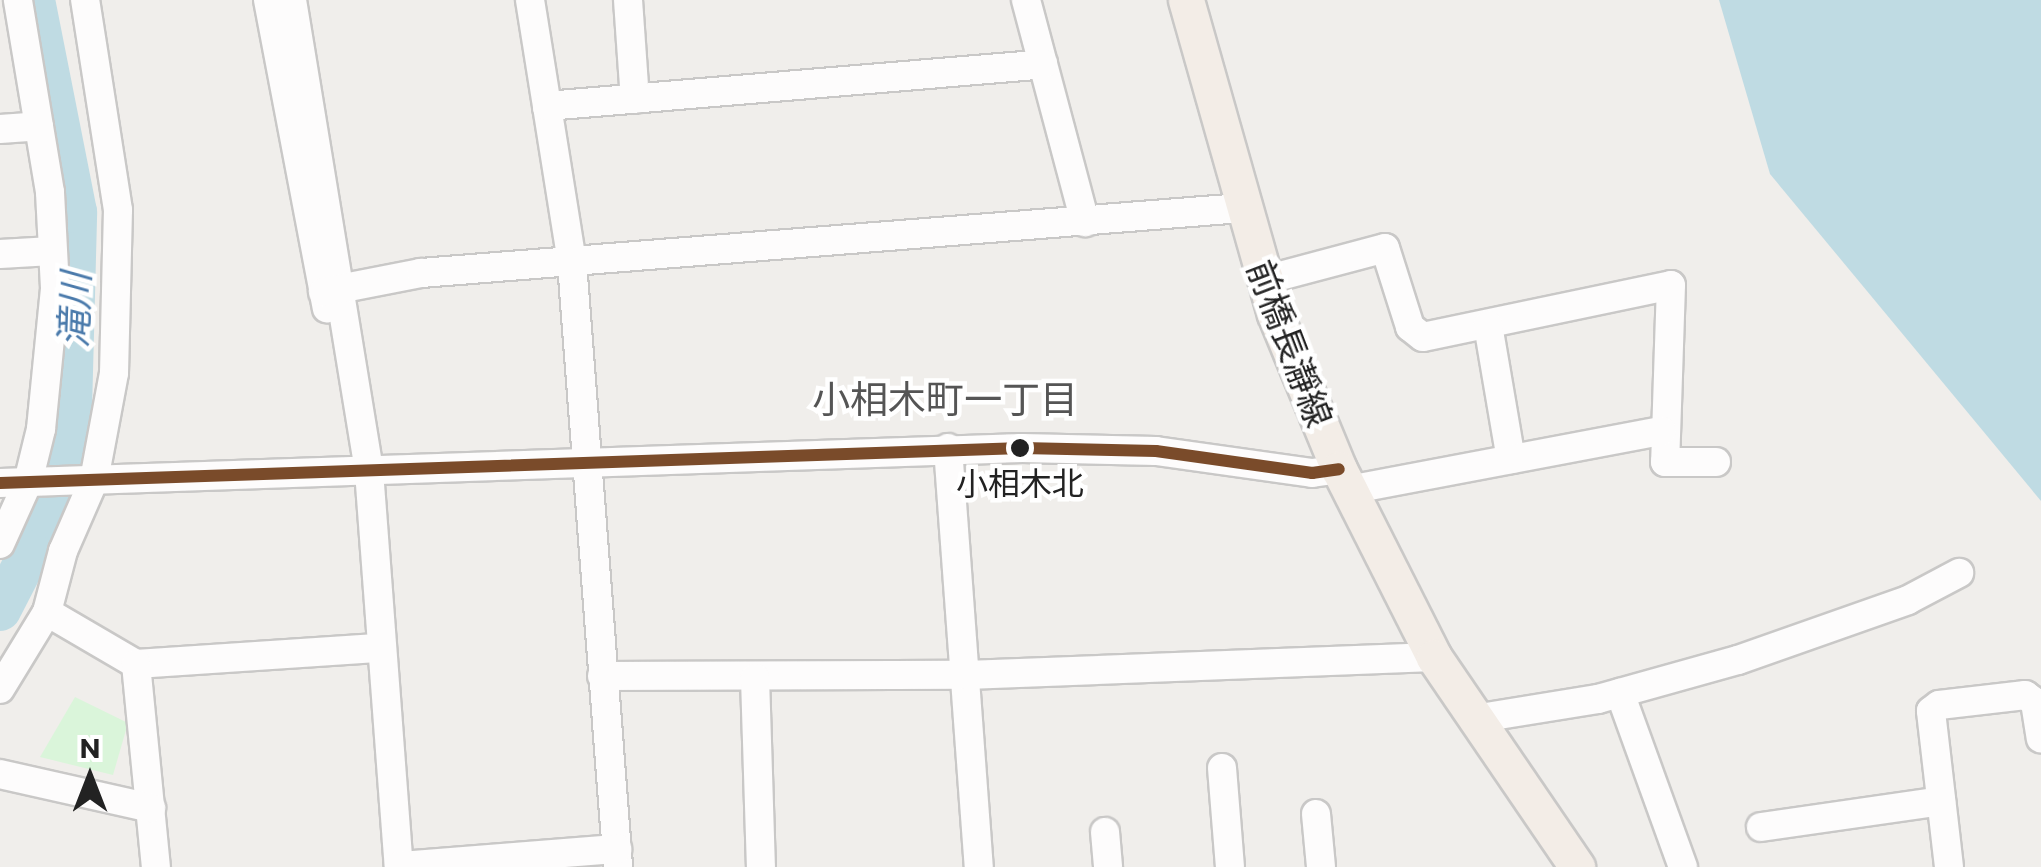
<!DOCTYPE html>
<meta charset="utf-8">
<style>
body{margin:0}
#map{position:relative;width:2041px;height:867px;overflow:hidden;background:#f0eeeb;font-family:Commissioner,"Noto Sans JP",sans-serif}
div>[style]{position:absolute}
.park>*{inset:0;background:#daf5da}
.water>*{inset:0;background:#bfdbe3}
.river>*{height:42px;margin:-21px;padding:0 21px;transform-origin:21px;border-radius:21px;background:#bfdbe3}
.roads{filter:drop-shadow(2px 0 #c9c8c7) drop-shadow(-2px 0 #c9c8c7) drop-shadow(0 2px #c9c8c7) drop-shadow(0 -2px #c9c8c7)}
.minor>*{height:28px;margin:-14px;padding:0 14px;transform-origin:14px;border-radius:14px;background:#fdfcfc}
.major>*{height:35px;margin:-17.5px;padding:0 17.5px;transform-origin:17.5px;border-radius:17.5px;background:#f3ede7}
.bus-1>*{height:12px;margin:-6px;padding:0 6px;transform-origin:6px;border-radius:6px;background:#7a4b2a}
.dots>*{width:28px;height:28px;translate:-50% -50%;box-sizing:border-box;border:5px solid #fff;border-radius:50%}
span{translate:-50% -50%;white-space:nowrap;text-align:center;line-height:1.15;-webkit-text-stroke:9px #fff;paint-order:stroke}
.bus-label{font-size:32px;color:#222}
.street-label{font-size:35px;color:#222}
.water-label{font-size:38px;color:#4a7aab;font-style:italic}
.neighbourhood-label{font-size:38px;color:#555}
.north{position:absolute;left:40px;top:727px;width:100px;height:100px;-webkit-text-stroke:8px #fff;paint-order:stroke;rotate:0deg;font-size:28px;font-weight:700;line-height:40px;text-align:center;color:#222}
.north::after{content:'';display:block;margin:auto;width:35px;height:45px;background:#222;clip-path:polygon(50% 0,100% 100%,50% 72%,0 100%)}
</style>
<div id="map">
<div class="park">
<div style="clip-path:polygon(75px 697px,128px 723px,113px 775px,40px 757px)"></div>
</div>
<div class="water">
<div style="clip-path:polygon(1719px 0,2041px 0,2041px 501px,1770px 174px)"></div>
</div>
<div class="river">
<div style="left:0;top:610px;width:105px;rotate:-62.7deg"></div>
<div style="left:48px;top:517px;width:72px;rotate:-72.3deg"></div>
<div style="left:70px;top:448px;width:236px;rotate:-88.5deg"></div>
<div style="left:76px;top:212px;width:216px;rotate:-101.2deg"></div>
</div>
<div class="roads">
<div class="minor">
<div style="left:268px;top:0;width:314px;rotate:79.2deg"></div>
<div style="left:292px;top:0;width:477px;rotate:80.7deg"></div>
<div style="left:369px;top:471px;width:397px;rotate:85.7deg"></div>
<div style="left:530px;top:0;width:266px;rotate:80.9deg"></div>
<div style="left:572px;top:263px;width:606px;rotate:85.64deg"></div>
<div style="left:628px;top:0;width:99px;rotate:86deg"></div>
<div style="left:1026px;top:0;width:230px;rotate:75.1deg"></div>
<div style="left:547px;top:106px;width:498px;rotate:-4.8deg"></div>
<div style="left:0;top:129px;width:39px;rotate:-4deg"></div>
<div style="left:0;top:254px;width:52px;rotate:-3.3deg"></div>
<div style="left:1265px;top:280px;width:124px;rotate:-14.9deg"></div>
<div style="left:1385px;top:248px;width:83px;rotate:72.4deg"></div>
<div style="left:1410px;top:327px;width:16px;rotate:38deg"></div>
<div style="left:1423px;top:337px;width:253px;rotate:-11.8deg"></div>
<div style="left:1671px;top:285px;width:177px;rotate:91.9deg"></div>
<div style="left:1665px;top:462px;width:51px"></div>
<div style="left:323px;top:292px;width:100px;rotate:-11deg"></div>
<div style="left:421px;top:273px;width:824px;rotate:-4.53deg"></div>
<div style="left:1488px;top:325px;width:136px;rotate:80.3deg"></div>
<div style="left:948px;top:448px;width:420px;rotate:85.8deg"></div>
<div style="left:0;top:483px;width:1023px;rotate:-1.96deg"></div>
<div style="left:1022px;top:448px;width:134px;rotate:1.3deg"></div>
<div style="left:1156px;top:451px;width:158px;rotate:8deg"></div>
<div style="left:1312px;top:473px;width:27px;rotate:-8deg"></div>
<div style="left:1349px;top:490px;width:318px;rotate:-10.7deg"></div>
<div style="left:0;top:544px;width:68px;rotate:-65.7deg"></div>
<div style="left:28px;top:482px;width:55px;rotate:-76.2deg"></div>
<div style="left:41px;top:429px;width:142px;rotate:-84.3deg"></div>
<div style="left:55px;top:288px;width:96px;rotate:-93deg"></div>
<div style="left:50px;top:192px;width:195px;rotate:-99.5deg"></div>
<div style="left:47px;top:612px;width:103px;rotate:30.3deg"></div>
<div style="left:136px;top:664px;width:245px;rotate:-3.8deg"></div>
<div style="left:136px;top:664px;width:204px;rotate:84.4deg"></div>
<div style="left:602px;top:676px;width:364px;rotate:-0.2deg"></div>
<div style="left:966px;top:675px;width:468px;rotate:-2.2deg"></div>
<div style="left:755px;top:678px;width:189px;rotate:88.2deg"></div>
<div style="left:0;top:689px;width:90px;rotate:-58.6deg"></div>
<div style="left:47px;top:612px;width:63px;rotate:-75.3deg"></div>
<div style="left:63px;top:551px;width:77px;rotate:-66.4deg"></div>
<div style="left:94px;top:480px;width:109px;rotate:-79.4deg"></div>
<div style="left:114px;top:373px;width:163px;rotate:-88.6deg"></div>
<div style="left:118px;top:210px;width:213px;rotate:-98.9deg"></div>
<div style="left:1620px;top:693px;width:185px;rotate:70.1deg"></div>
<div style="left:1474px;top:719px;width:126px;rotate:-9.2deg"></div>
<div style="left:1598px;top:699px;width:145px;rotate:-15.6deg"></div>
<div style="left:1738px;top:660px;width:180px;rotate:-19.4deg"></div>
<div style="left:1908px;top:600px;width:58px;rotate:-27.9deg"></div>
<div style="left:1222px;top:768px;width:99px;rotate:85.4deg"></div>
<div style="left:0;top:774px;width:155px;rotate:12.7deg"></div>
<div style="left:1316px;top:814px;width:53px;rotate:84.6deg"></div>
<div style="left:1761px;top:827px;width:182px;rotate:-8.2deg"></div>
<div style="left:1105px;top:832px;width:35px;rotate:85deg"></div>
<div style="left:399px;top:866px;width:219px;rotate:-4.5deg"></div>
<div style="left:1949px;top:867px;width:157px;rotate:-96.6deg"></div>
<div style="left:1931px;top:711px;width:10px;rotate:-37deg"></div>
<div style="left:1939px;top:705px;width:87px;rotate:-6.6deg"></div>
<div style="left:2025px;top:695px;width:12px;rotate:35deg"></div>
<div style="left:2035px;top:702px;width:37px;rotate:81deg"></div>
</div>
<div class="major">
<div style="left:1186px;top:0;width:326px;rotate:74.2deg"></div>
<div style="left:1275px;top:314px;width:168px;rotate:67.6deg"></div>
<div style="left:1339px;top:469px;width:211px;rotate:63.2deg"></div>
<div style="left:1434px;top:657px;width:254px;rotate:55.7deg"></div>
</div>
</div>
<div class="bus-1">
<div style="left:0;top:483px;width:1023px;rotate:-1.96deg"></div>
<div style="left:1022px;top:448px;width:134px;rotate:1.3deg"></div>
<div style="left:1156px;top:451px;width:158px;rotate:8deg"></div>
<div style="left:1312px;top:473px;width:27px;rotate:-8deg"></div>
</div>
<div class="dots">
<div style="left:1020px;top:448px;background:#222"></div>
</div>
<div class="bus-label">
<span style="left:1020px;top:482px">小相木北</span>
</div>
<div class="street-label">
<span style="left:1291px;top:343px;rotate:69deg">前橋長瀞線</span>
</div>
<div class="water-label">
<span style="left:73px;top:310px;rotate:-88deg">滝川</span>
</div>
<div class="neighbourhood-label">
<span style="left:945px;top:398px">小相木町一丁目</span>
</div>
<div class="north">N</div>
</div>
